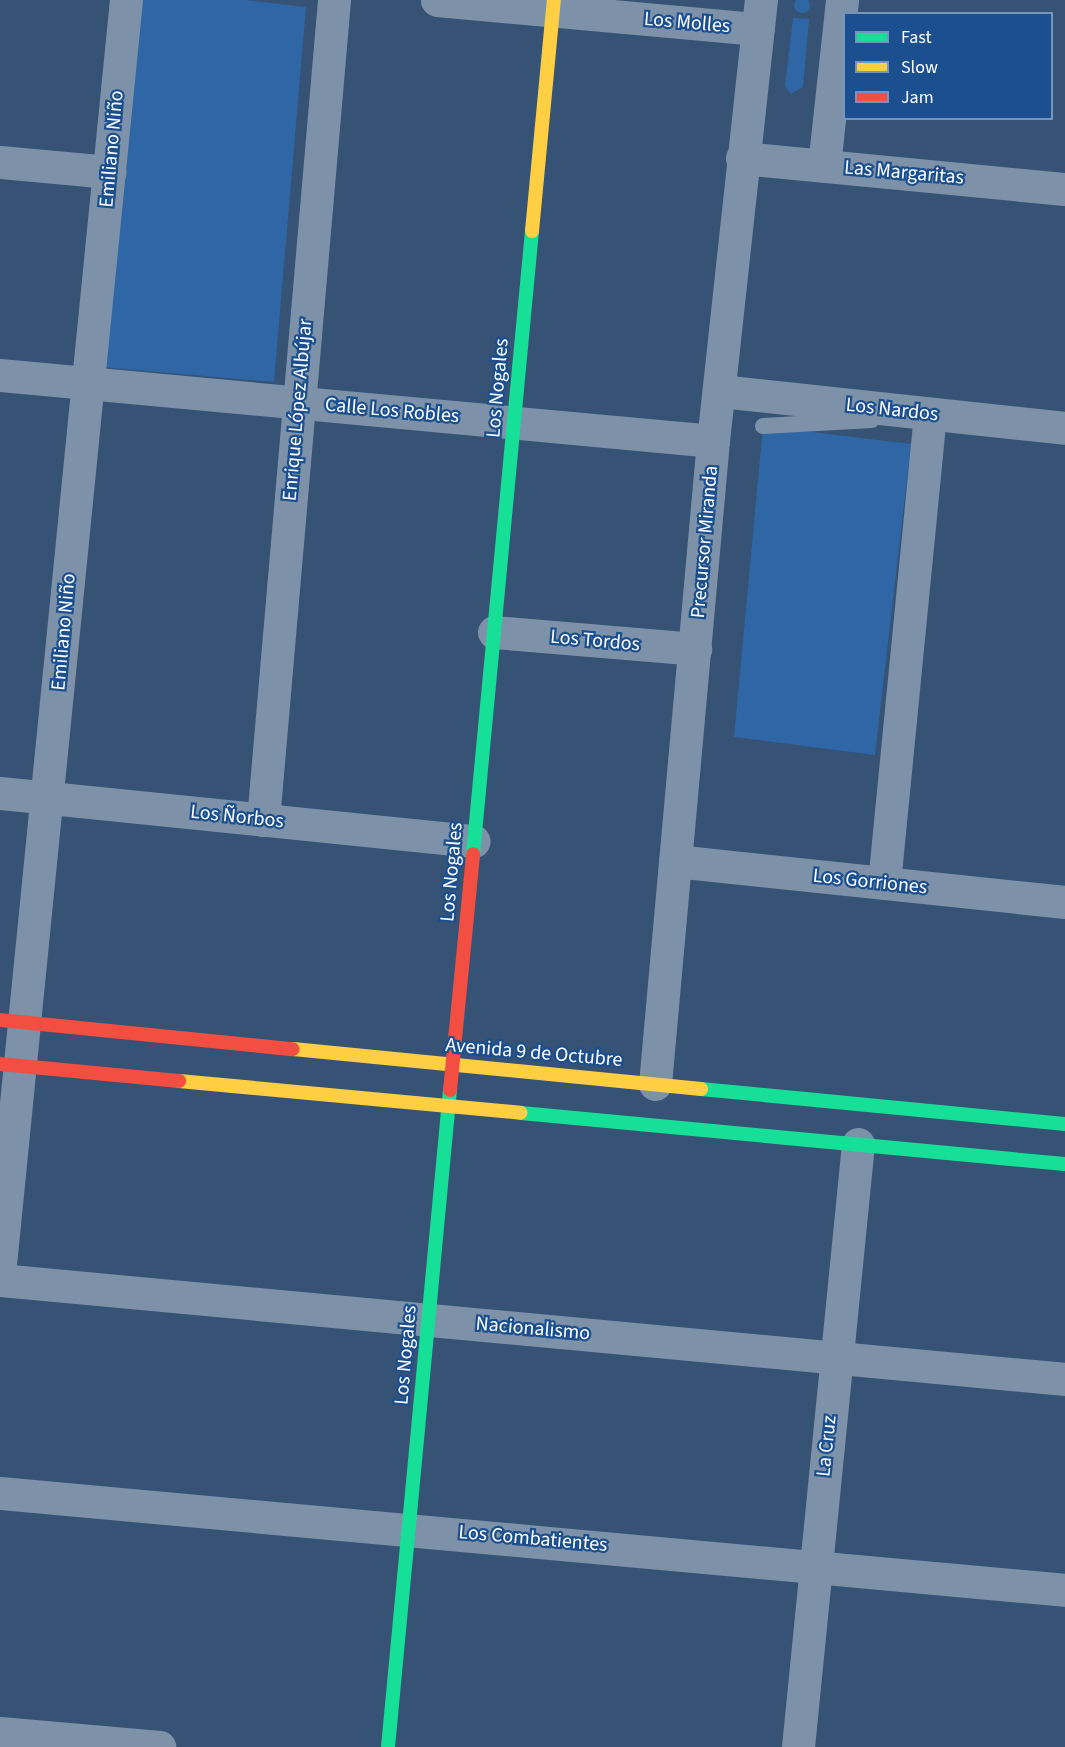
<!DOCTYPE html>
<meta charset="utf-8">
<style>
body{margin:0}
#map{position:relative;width:1065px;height:1747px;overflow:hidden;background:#365274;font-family:"Source Sans 3",sans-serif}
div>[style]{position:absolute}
.green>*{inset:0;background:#2f66a5}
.round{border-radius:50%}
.lane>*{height:16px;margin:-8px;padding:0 8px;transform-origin:8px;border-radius:8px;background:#7d92a8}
.street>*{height:33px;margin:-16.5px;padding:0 16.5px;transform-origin:16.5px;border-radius:16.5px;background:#7d92a8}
.fast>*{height:14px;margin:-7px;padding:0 7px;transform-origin:7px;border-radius:7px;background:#16e098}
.slow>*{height:14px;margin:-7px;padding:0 7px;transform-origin:7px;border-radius:7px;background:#ffcf43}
.jam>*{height:14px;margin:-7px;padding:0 7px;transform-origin:7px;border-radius:7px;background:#f24e42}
span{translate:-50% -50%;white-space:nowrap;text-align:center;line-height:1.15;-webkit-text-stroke:4.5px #1b4f8f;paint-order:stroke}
.street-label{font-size:20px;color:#fff}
.legend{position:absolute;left:843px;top:12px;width:210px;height:108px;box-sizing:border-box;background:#1b4f8f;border:2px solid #7695bc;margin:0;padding:8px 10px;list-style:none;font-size:18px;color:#fff}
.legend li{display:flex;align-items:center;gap:12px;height:30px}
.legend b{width:30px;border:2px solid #7695bc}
</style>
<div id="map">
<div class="green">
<div class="round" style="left:794px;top:-3px;width:16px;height:16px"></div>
<div style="clip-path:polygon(140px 0,245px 0,306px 7px,274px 382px,102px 367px)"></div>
<div style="clip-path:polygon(793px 18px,809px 19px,803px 87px,791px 94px,785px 86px)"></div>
<div style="clip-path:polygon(763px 426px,911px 444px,875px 755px,734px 737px)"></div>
</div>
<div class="lane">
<div style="left:763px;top:426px;width:109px;rotate:-3.2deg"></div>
</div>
<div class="street">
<div style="left:437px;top:0;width:322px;rotate:5.2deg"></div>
<div style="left:742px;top:158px;width:324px;rotate:5.5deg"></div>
<div style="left:0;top:162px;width:110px;rotate:5.2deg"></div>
<div style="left:824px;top:166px;width:167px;rotate:-83.8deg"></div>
<div style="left:0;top:375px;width:716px;rotate:5.29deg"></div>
<div style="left:720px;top:391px;width:347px;rotate:6.1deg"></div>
<div style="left:494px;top:632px;width:202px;rotate:4.8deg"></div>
<div style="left:0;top:793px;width:476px;rotate:5.8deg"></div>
<div style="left:263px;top:820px;width:823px;rotate:-85.05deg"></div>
<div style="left:675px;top:861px;width:392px;rotate:6deg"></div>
<div style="left:884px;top:883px;width:470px;rotate:-84.4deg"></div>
<div style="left:655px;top:1084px;width:646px;rotate:-84.85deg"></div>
<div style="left:713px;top:441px;width:444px;rotate:-83.8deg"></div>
<div style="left:0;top:1264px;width:1270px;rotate:-84.31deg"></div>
<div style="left:0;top:1280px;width:1070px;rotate:5.31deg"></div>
<div style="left:0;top:1493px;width:1069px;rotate:5.2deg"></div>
<div style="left:0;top:1733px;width:160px;rotate:5deg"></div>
<div style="left:798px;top:1747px;width:606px;rotate:-84.32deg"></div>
</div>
<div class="fast">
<div style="left:473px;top:854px;width:626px;rotate:-84.59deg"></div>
<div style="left:701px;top:1089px;width:366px;rotate:5.5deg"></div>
<div style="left:521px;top:1113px;width:546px;rotate:5.36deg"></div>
<div style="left:388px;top:1747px;width:660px;rotate:-84.61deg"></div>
</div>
<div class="slow">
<div style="left:532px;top:231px;width:232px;rotate:-84.6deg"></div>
<div style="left:293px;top:1049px;width:410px;rotate:5.6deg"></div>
<div style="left:179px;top:1081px;width:343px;rotate:5.3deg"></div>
</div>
<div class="jam">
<div style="left:0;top:1020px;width:294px;rotate:5.7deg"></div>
<div style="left:0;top:1064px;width:180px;rotate:5.4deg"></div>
<div style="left:450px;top:1090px;width:237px;rotate:-84.4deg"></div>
</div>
<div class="street-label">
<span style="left:687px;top:23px;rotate:5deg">Los Molles</span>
<span style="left:112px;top:149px;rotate:-85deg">Emiliano Niño</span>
<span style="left:904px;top:173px;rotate:5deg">Las Margaritas</span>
<span style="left:498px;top:388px;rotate:-85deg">Los Nogales</span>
<span style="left:298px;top:410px;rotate:-85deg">Enrique López Albújar</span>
<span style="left:892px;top:410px;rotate:6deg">Los Nardos</span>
<span style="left:392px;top:411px;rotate:5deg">Calle Los Robles</span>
<span style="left:705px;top:542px;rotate:-85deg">Precursor Miranda</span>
<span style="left:64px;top:632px;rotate:-85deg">Emiliano Niño</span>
<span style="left:595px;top:641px;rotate:5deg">Los Tordos</span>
<span style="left:237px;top:817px;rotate:6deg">Los Ñorbos</span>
<span style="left:452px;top:872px;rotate:-85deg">Los Nogales</span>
<span style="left:870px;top:882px;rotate:6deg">Los Gorriones</span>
<span style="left:534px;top:1053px;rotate:5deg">Avenida 9 de Octubre</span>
<span style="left:533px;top:1329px;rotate:5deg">Nacionalismo</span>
<span style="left:406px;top:1355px;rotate:-85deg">Los Nogales</span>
<span style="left:827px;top:1446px;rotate:-84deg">La Cruz</span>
<span style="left:533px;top:1539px;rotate:5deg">Los Combatientes</span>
</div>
<ul class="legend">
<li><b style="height:8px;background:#16e098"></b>Fast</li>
<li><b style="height:8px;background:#ffcf43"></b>Slow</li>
<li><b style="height:8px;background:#f24e42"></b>Jam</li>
</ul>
</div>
